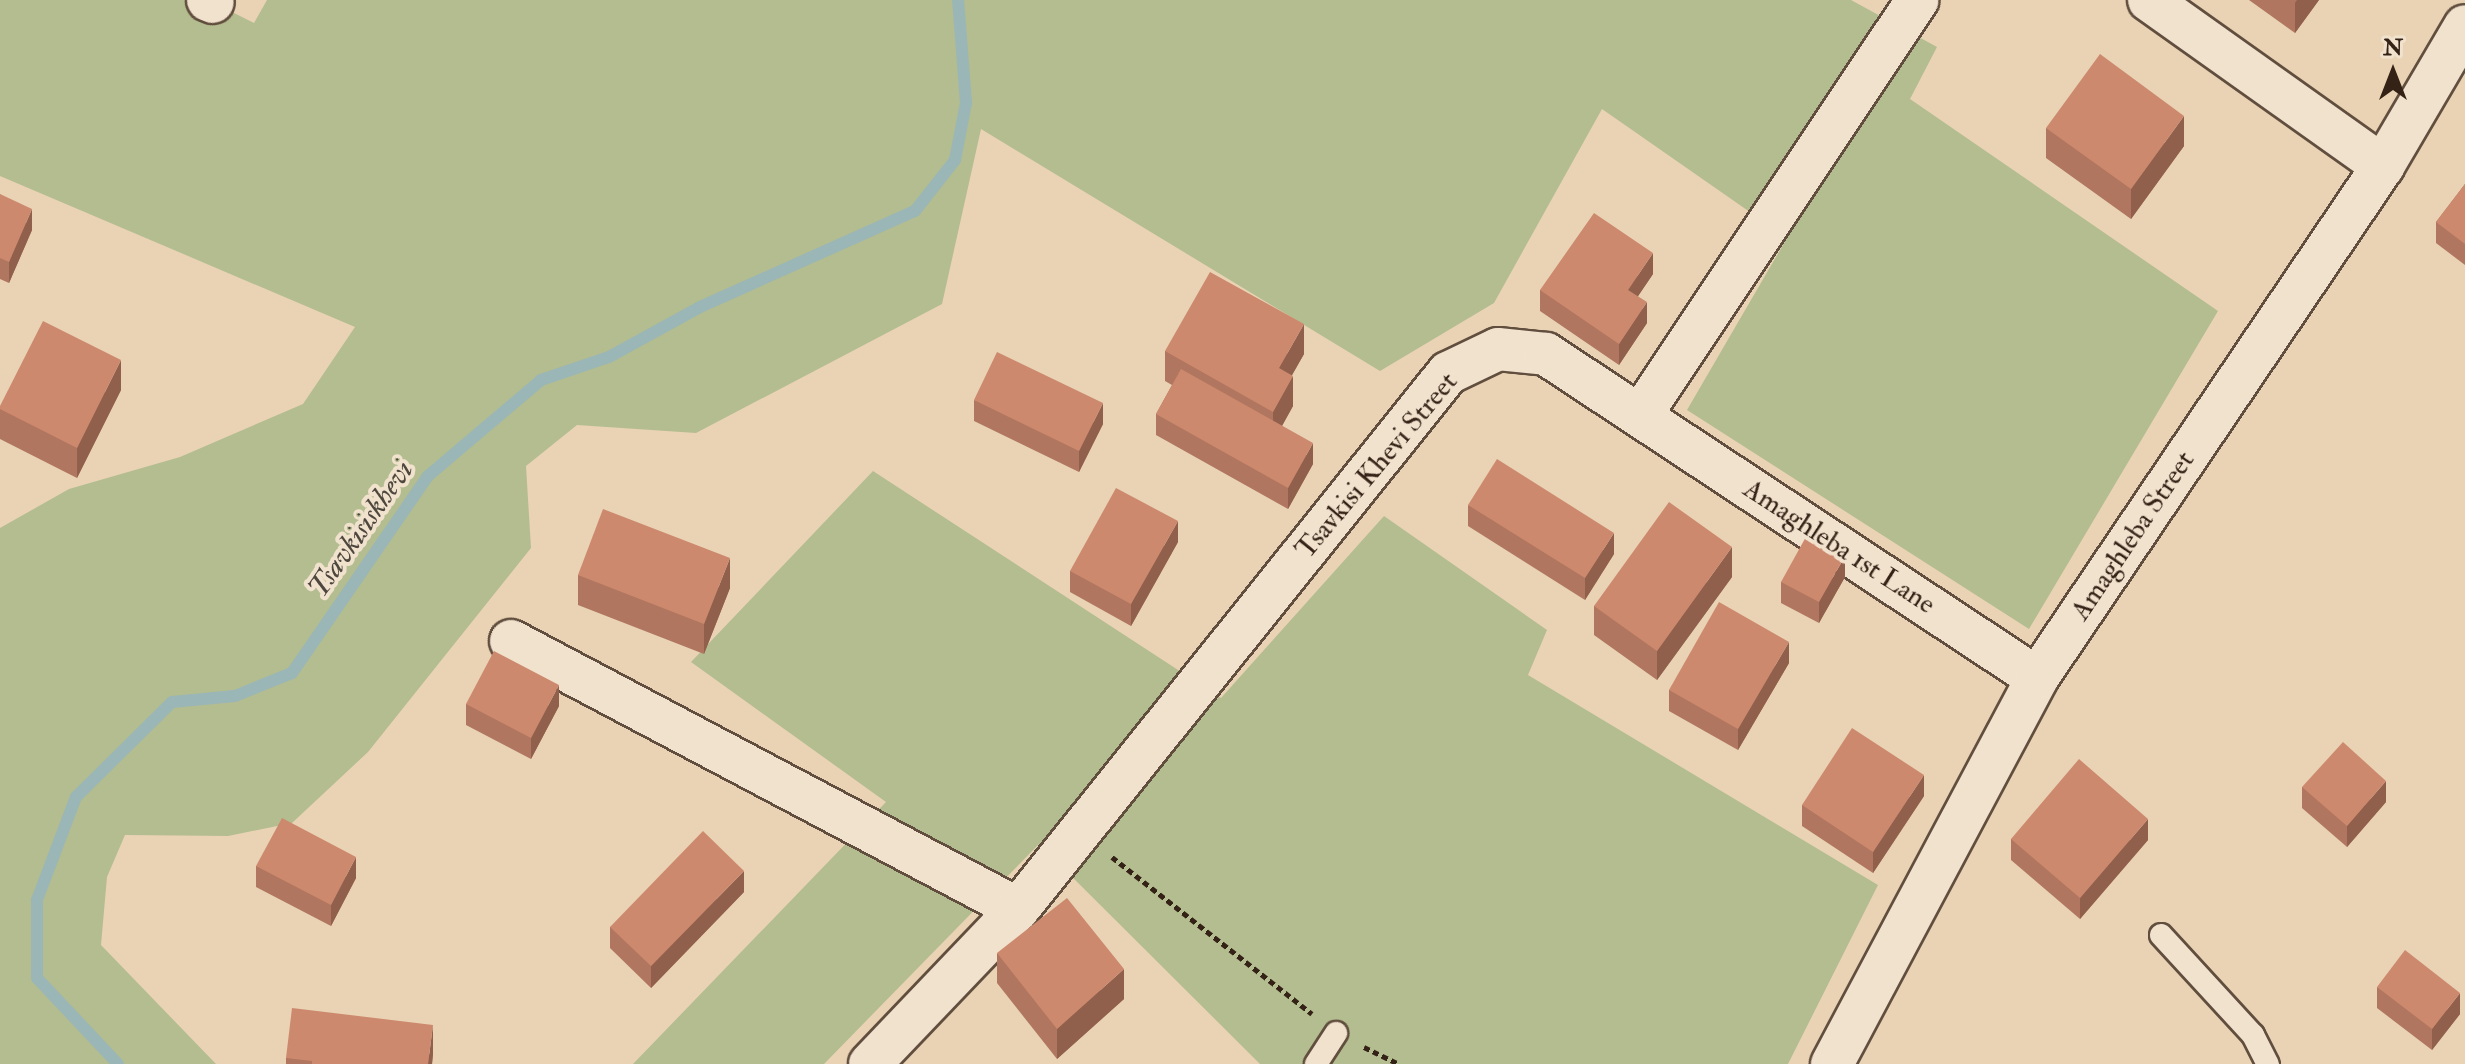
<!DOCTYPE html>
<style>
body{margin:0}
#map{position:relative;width:2465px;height:1064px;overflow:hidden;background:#e9d3b4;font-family:"IM FELL Double Pica",serif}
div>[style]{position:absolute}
.green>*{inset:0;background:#b4bd8f}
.stream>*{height:12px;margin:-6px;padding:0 6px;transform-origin:6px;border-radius:6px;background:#9ab6b6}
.path>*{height:5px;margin-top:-2.5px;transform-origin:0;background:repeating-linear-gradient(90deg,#342216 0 6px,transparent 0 10px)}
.roads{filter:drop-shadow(2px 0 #614e3e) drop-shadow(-2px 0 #614e3e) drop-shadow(0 2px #614e3e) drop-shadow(0 -2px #614e3e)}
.service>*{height:22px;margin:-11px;padding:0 11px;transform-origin:11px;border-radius:11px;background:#f1e2ce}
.minor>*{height:42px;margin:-21px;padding:0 21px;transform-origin:21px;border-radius:21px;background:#f1e2ce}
.wall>*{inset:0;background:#b0765f}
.shaded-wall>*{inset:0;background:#90604d}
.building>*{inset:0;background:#cd896e}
span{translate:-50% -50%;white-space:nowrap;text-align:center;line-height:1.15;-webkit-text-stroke:8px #f1e2ce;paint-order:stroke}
.street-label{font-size:28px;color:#342216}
.water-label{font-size:30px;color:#4e473e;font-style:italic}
.north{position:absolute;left:2353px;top:32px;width:80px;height:80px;-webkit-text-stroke:6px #f1e2ce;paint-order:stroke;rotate:0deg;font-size:22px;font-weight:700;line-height:32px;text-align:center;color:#342216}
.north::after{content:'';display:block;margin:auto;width:28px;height:36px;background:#342216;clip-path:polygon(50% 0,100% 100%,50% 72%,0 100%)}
</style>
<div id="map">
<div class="green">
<div style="clip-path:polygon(0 0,208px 0,254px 23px,267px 0,1851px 0,1937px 47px,1910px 99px,2218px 311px,2029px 629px,1687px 410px,1787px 238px,1602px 109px,1494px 303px,1380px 371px,981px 129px,942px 304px,696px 433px,577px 425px,526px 466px,531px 548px,368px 752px,292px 823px,228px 836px,125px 835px,107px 877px,101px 945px,216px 1064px,0 1064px,0 528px,69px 489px,180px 457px,303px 404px,355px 327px,0 176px)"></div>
<div style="clip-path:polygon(873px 471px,1221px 698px,1384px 516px,1547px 630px,1528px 675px,1878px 885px,1788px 1064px,1260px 1064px,1039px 844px,824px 1064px,633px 1064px,886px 802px,691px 662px)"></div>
</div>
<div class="stream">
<div style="left:118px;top:1064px;width:118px;rotate:-133.3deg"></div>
<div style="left:37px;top:978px;width:78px;rotate:-90deg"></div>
<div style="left:37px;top:900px;width:110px;rotate:-69.3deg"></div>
<div style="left:76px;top:797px;width:135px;rotate:-44.7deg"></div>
<div style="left:172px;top:702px;width:63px;rotate:-5.4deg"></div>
<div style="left:235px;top:696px;width:61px;rotate:-22deg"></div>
<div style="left:292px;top:673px;width:239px;rotate:-55.4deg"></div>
<div style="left:428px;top:476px;width:148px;rotate:-40.3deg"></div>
<div style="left:541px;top:380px;width:72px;rotate:-18.7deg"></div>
<div style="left:609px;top:357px;width:104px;rotate:-28.8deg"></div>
<div style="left:700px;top:307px;width:235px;rotate:-24.1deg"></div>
<div style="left:915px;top:211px;width:65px;rotate:-51.9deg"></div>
<div style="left:955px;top:160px;width:58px;rotate:-79.1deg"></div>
<div style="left:966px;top:103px;width:103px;rotate:-94.4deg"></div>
</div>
<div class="path">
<div style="left:1112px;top:857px;width:254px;rotate:38.1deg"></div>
<div style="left:1364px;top:1047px;width:39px;rotate:26deg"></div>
</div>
<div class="roads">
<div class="service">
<div style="left:2161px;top:935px;width:136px;rotate:47.4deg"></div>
<div style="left:2253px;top:1035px;width:33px;rotate:63deg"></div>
<div style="left:1316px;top:1064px;width:37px;rotate:-57deg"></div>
</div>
<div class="minor">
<div style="left:208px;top:0;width:5px;rotate:22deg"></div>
<div style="left:2149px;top:0;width:287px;rotate:35.4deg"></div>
<div style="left:1640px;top:416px;width:500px;rotate:-56.3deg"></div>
<div style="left:511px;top:641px;width:573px;rotate:27.86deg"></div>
<div style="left:870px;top:1064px;width:214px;rotate:-46.3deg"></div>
<div style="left:1018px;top:909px;width:687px;rotate:-51.26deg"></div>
<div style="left:1448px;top:373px;width:55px;rotate:-25.6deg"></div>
<div style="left:1498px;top:349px;width:48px;rotate:5.9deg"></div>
<div style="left:1546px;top:354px;width:588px;rotate:33.42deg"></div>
<div style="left:1832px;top:1064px;width:437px;rotate:-62deg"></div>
<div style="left:2037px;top:678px;width:618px;rotate:-55.95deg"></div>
<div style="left:2383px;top:166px;width:162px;rotate:-59.6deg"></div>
</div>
</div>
<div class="wall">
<div style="clip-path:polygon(2249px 0,2319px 0,2295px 33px)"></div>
<div style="clip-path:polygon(2046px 128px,2184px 146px,2131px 219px,2046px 158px)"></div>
<div style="clip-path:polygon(2465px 184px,2465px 265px,2436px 243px,2436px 222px)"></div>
<div style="clip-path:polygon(0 194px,32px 230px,9px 283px,0 279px)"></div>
<div style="clip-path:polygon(1653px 274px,1638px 296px,1647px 323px,1619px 365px,1540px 311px,1540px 290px)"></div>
<div style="clip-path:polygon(1165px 351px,1304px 354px,1292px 375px,1293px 406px,1282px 426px,1313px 464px,1288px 509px,1156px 435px,1156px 414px,1172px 385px,1165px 381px)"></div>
<div style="clip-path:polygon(121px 390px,77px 478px,0 439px,0 406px)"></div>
<div style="clip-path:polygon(974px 400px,1103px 424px,1079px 472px,974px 421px)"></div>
<div style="clip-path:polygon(1468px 505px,1614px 554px,1585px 600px,1468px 526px)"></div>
<div style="clip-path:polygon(1178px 542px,1131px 626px,1070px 592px,1070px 571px)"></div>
<div style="clip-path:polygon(578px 575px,730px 588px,704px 654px,578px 605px)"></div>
<div style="clip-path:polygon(1732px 577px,1657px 680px,1594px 635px,1594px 606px)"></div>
<div style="clip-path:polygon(1845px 577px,1819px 623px,1781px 603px,1781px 582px)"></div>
<div style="clip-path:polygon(1789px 663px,1738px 750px,1669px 711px,1669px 690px)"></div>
<div style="clip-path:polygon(466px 704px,559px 706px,531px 759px,466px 725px)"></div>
<div style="clip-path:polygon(2302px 787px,2386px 802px,2347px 847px,2302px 808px)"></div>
<div style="clip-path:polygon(1924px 796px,1873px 873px,1802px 826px,1802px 805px)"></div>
<div style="clip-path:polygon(2011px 839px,2148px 840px,2080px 919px,2011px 860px)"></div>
<div style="clip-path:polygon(256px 866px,356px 878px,331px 926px,256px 887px)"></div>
<div style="clip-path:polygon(744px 892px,651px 988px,610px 948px,610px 927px)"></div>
<div style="clip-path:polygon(997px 953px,1124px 999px,1057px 1059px,997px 983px)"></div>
<div style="clip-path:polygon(2377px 987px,2460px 1014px,2432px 1050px,2377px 1008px)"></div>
<div style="clip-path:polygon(433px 1054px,432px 1064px,286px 1064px,286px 1058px)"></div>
</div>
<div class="shaded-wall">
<div style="clip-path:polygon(2297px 0,2319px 0,2295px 33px,2295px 3px)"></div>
<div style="clip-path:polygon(2184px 116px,2184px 146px,2131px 219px,2131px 189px)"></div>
<div style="clip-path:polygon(32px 209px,32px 230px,9px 283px,9px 262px)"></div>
<div style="clip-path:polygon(1653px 253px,1653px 274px,1628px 311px,1628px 290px)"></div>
<div style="clip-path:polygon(1647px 302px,1647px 323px,1619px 365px,1619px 344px)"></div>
<div style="clip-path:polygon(1304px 324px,1304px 354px,1279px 398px,1279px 368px)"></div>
<div style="clip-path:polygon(121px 360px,121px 390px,77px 478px,77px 448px)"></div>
<div style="clip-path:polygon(1293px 376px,1293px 406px,1273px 442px,1273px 412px)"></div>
<div style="clip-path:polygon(1103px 403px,1103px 424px,1079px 472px,1079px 451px)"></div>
<div style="clip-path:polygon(1313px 443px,1313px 464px,1288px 509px,1288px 488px)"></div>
<div style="clip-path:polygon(1178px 521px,1178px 542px,1131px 626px,1131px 604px)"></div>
<div style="clip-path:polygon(1614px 533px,1614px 554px,1585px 600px,1585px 578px)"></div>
<div style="clip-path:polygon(1732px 547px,1732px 577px,1657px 680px,1657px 651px)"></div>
<div style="clip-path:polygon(1845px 556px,1845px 577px,1819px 623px,1819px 602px)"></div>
<div style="clip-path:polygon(730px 558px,730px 588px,704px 654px,704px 624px)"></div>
<div style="clip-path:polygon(1789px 642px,1789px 663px,1738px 750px,1738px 729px)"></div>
<div style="clip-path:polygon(559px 685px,559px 706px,531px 759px,531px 738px)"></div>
<div style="clip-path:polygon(1924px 775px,1924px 796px,1873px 873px,1873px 852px)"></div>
<div style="clip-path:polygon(2386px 781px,2386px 802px,2347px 847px,2347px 826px)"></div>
<div style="clip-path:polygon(2148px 819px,2148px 840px,2080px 919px,2080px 898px)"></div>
<div style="clip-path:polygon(356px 857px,356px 878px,331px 926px,331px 905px)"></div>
<div style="clip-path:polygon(744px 871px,744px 892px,651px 988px,651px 966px)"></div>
<div style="clip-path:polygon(1124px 969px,1124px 999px,1057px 1059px,1057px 1029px)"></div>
<div style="clip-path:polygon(2460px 993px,2460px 1014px,2432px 1050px,2432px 1029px)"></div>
<div style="clip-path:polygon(433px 1025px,433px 1054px,432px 1064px,428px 1064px)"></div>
</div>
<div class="building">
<div style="clip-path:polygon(2100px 54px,2184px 116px,2131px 189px,2046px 128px)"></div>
<div style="clip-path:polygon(2465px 184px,2465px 244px,2436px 222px)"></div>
<div style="clip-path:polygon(0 194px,32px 209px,9px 262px,0 258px)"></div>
<div style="clip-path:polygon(1594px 213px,1653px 253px,1628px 290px,1647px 302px,1619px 344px,1540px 290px)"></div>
<div style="clip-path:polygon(1210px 272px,1304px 324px,1279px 368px,1293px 376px,1273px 412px,1165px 351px)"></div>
<div style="clip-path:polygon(43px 321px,121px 360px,77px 448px,0 409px,0 406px)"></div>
<div style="clip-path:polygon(997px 352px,1103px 403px,1079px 451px,974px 400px)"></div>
<div style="clip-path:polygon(1181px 369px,1313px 443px,1288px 488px,1156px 414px)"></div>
<div style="clip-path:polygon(1497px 459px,1614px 533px,1585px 578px,1468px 505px)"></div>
<div style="clip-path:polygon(1116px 488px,1178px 521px,1131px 604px,1070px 571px)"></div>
<div style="clip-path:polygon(1669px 502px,1732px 547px,1657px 651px,1594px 606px)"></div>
<div style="clip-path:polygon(603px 509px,730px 558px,704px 624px,578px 575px)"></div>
<div style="clip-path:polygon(1807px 535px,1845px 556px,1819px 602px,1781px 582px)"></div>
<div style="clip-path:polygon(1719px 602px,1789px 642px,1738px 729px,1669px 690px)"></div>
<div style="clip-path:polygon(494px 651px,559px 685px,531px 738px,466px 704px)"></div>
<div style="clip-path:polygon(1852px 728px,1924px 775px,1873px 852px,1802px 805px)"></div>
<div style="clip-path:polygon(2343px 742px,2386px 781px,2347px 826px,2302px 787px)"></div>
<div style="clip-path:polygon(2079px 759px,2148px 819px,2080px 898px,2011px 839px)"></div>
<div style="clip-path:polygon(282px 818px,356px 857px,331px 905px,256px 866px)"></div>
<div style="clip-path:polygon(703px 831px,744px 871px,651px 966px,610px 927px)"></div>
<div style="clip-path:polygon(1067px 898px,1124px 969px,1057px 1029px,997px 953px)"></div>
<div style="clip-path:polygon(2405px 950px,2460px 993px,2432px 1029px,2377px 987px)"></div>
<div style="clip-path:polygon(292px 1008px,433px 1025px,428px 1064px,312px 1064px,312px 1061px,286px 1058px)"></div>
</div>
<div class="street-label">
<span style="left:1377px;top:466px;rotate:-50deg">Tsavkisi Khevi Street</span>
<span style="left:2133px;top:536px;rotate:-56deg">Amaghleba Street</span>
<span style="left:1839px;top:547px;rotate:33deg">Amaghleba 1st Lane</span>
</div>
<div class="water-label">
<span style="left:361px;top:529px;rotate:-55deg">Tsavkisiskhevi</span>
</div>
<div class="north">N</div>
</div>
